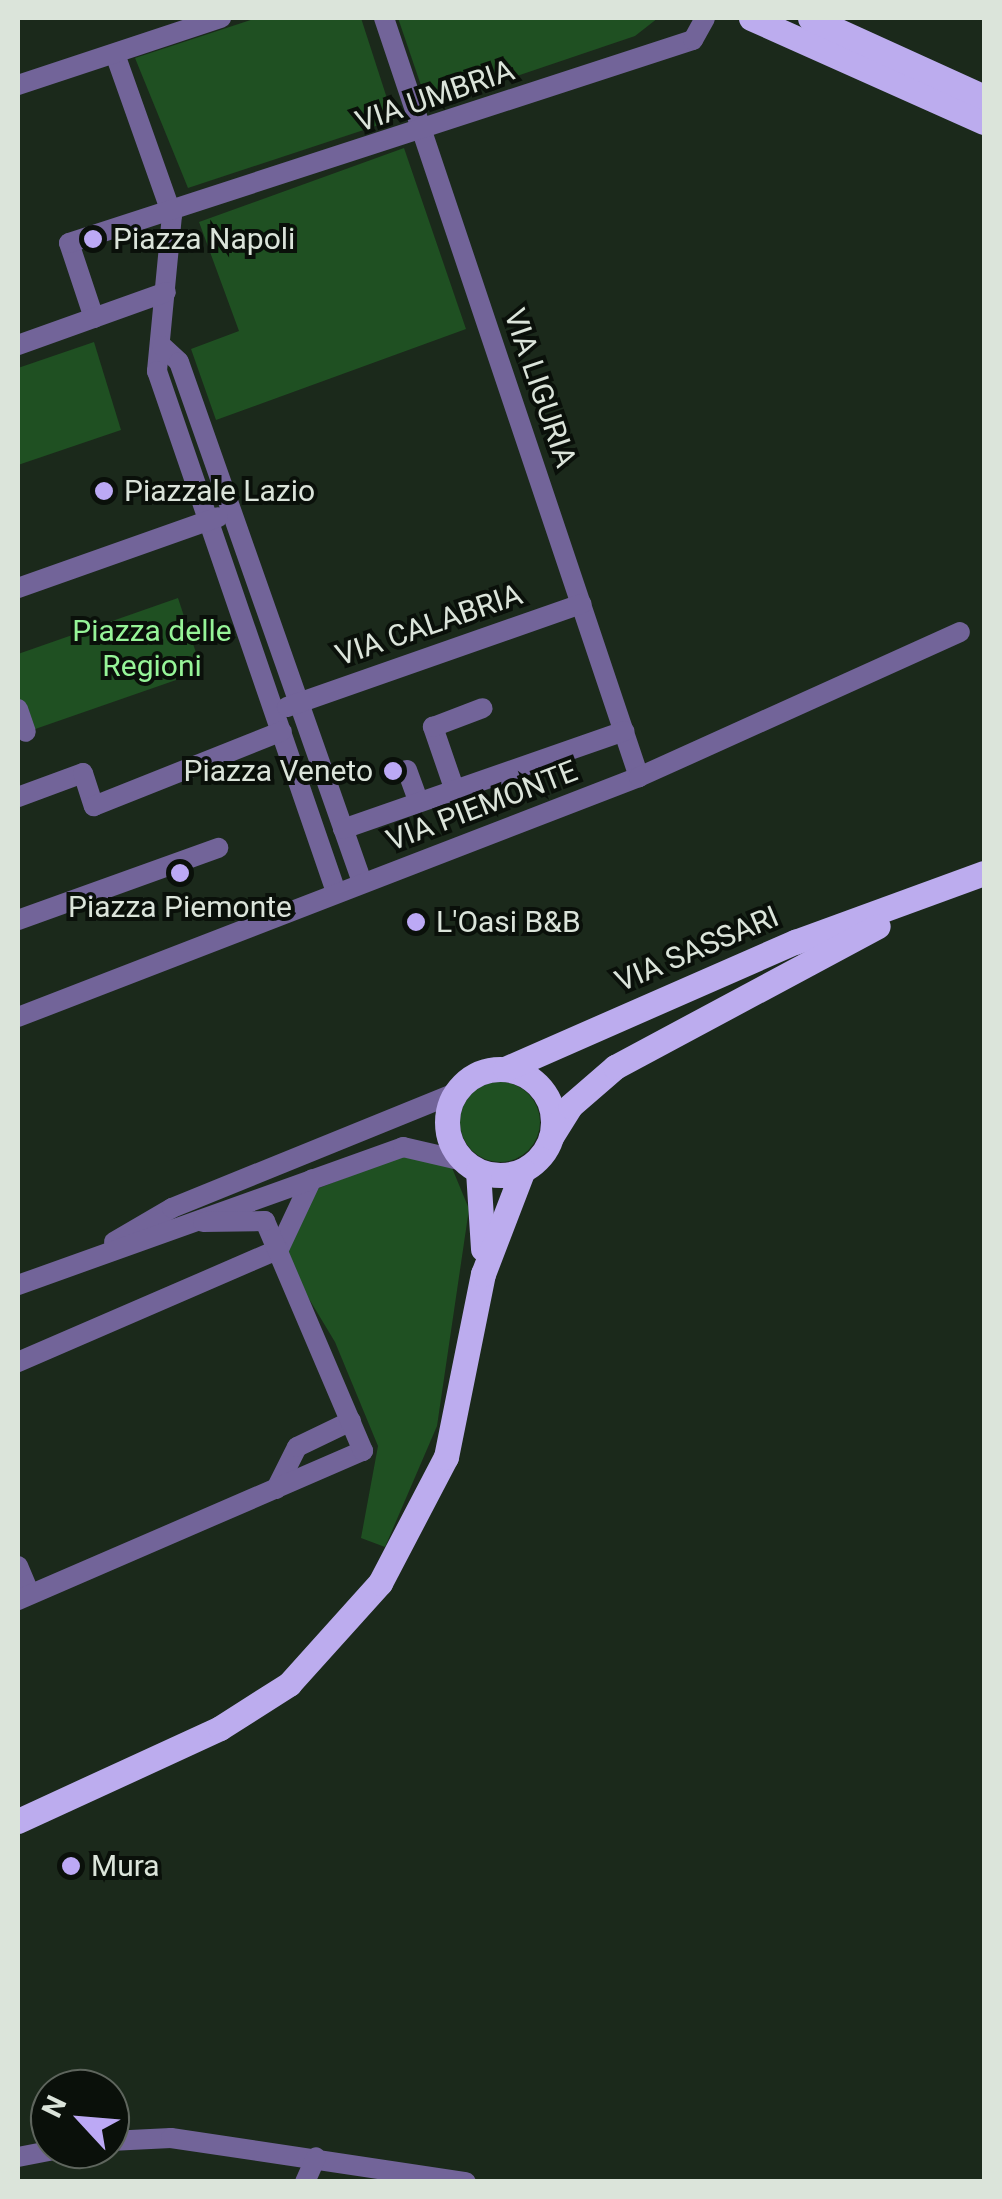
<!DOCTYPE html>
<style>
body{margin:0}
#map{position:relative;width:1002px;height:2199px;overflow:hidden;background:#1b291b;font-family:Roboto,sans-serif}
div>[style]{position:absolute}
.green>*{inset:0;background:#1f5022}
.round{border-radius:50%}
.minor>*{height:20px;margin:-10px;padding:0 10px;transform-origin:10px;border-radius:10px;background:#726499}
.major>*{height:25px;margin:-12.5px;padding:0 12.5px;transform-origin:12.5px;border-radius:12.5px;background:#bcacee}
.major>.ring{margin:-12.5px;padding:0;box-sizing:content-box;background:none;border:25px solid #bcacee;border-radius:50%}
.dots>*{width:28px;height:28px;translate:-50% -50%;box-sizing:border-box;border:5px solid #0a100a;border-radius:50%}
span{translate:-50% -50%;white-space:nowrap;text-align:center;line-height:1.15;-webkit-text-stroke:8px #0a100a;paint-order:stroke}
.street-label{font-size:30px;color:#dbe4da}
.poi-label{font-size:30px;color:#dbe4da}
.left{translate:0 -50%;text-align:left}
.right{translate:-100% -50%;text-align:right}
.park-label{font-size:30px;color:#96f498}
.frame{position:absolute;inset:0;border:20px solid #dbe4da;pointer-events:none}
.north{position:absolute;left:30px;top:2069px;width:100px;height:100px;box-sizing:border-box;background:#0a100a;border:2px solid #5e655d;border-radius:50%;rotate:296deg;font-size:28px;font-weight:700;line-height:40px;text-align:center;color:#dbe4da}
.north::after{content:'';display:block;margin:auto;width:35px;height:45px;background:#bca9f5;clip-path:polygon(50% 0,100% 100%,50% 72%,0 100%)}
</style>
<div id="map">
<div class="green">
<div style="clip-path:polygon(257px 18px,361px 18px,394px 120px,188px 188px,135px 58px)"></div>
<div style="clip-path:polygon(398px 18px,658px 18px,635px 36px,428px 106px)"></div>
<div style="clip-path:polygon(404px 148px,466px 329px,216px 420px,191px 349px,239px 331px,199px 222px)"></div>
<div style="clip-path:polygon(94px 342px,121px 430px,18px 465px,18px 368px)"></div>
<div style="clip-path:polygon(178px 598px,202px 671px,18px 735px,18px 654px)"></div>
<div class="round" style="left:460px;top:1082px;width:80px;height:80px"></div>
<div style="clip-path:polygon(407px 1154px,450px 1163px,469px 1209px,437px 1426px,385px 1547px,361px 1538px,378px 1446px,335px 1342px,279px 1249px,301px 1195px)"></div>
</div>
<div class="minor">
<div style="left:384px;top:18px;width:801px;rotate:71.43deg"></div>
<div style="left:115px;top:54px;width:171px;rotate:70.5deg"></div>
<div style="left:172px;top:215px;width:157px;rotate:95.5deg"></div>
<div style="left:157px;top:371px;width:551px;rotate:71.04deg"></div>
<div style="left:18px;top:85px;width:214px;rotate:-18.3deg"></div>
<div style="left:94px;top:318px;width:79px;rotate:-108.4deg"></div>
<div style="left:69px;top:243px;width:656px;rotate:-18.02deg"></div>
<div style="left:693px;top:40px;width:25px;rotate:-61deg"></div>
<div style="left:18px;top:345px;width:157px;rotate:-19.7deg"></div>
<div style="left:162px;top:346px;width:23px;rotate:43deg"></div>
<div style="left:179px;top:362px;width:551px;rotate:70.61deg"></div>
<div style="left:18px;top:588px;width:212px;rotate:-19.5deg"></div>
<div style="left:287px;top:707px;width:312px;rotate:-19.3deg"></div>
<div style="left:18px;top:709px;width:24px;rotate:71deg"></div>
<div style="left:407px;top:770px;width:33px;rotate:70deg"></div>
<div style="left:454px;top:788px;width:65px;rotate:-109deg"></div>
<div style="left:433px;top:727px;width:53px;rotate:-20.8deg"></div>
<div style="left:18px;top:797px;width:69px;rotate:-20.3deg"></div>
<div style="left:83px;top:773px;width:35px;rotate:72deg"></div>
<div style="left:94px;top:806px;width:202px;rotate:-21.7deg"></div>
<div style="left:343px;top:829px;width:298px;rotate:-19.2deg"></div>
<div style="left:18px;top:920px;width:213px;rotate:-19.8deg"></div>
<div style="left:18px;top:1017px;width:666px;rotate:-21.13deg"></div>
<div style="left:639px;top:777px;width:352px;rotate:-24.3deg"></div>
<div style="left:114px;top:1242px;width:67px;rotate:-30.4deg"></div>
<div style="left:172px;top:1208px;width:305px;rotate:-22.1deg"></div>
<div style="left:279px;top:1249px;width:77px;rotate:-64.8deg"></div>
<div style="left:18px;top:1285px;width:409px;rotate:-19.7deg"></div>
<div style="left:403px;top:1147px;width:62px;rotate:13.1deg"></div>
<div style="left:18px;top:1362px;width:284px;rotate:-23.4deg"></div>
<div style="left:276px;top:1489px;width:47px;rotate:-63.4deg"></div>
<div style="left:297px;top:1447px;width:60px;rotate:-25.7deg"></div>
<div style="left:18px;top:1566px;width:30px;rotate:67deg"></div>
<div style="left:18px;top:1600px;width:376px;rotate:-23.4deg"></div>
<div style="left:363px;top:1451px;width:250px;rotate:-113.1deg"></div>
<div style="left:265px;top:1221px;width:62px;rotate:179.1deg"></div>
<div style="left:110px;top:2141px;width:61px;rotate:-2.8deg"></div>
<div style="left:171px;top:2138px;width:298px;rotate:8.5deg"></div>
<div style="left:18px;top:2157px;width:42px;rotate:-11deg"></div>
<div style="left:305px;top:2182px;width:27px;rotate:-66deg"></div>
</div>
<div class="major">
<div style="left:751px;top:18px;width:255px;rotate:24.1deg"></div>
<div style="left:810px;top:18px;width:191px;rotate:24.4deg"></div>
<div class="ring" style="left:447px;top:1069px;width:81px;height:81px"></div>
<div style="left:505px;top:1069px;width:317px;rotate:-23.7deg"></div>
<div style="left:795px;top:942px;width:201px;rotate:-20.1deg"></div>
<div style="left:551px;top:1137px;width:36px;rotate:-58deg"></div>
<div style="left:570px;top:1106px;width:60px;rotate:-40.9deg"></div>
<div style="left:615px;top:1067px;width:298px;rotate:-28.2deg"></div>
<div style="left:478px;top:1171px;width:78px;rotate:86.3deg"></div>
<div style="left:18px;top:1821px;width:222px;rotate:-24.7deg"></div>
<div style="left:220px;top:1728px;width:82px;rotate:-32.5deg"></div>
<div style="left:289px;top:1684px;width:136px;rotate:-48deg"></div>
<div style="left:380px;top:1583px;width:142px;rotate:-62.4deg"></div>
<div style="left:446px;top:1457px;width:187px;rotate:-78.6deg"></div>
<div style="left:483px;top:1274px;width:111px;rotate:-69deg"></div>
</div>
<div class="dots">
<div style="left:93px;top:239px;background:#bca9f5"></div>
<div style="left:104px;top:491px;background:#bca9f5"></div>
<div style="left:393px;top:771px;background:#bca9f5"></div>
<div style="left:180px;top:873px;background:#bca9f5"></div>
<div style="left:416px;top:922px;background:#bca9f5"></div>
<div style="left:71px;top:1866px;background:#bca9f5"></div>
</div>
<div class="street-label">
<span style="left:435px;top:96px;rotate:-19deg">VIA UMBRIA</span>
<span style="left:540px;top:388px;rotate:71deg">VIA LIGURIA</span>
<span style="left:429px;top:625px;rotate:-19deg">VIA CALABRIA</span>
<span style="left:482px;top:806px;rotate:-21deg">VIA PIEMONTE</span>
<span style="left:697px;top:949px;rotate:-23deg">VIA SASSARI</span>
</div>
<div class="poi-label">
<span class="left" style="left:113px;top:239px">Piazza Napoli</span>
<span class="left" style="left:124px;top:491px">Piazzale Lazio</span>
<span class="right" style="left:373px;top:771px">Piazza Veneto</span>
<span style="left:180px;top:907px">Piazza Piemonte</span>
<span class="left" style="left:436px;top:922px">L'Oasi B&amp;B</span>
<span class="left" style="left:91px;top:1866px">Mura</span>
</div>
<div class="park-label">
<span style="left:152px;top:648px">Piazza delle<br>Regioni</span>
</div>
<div class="frame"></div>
<div class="north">N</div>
</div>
